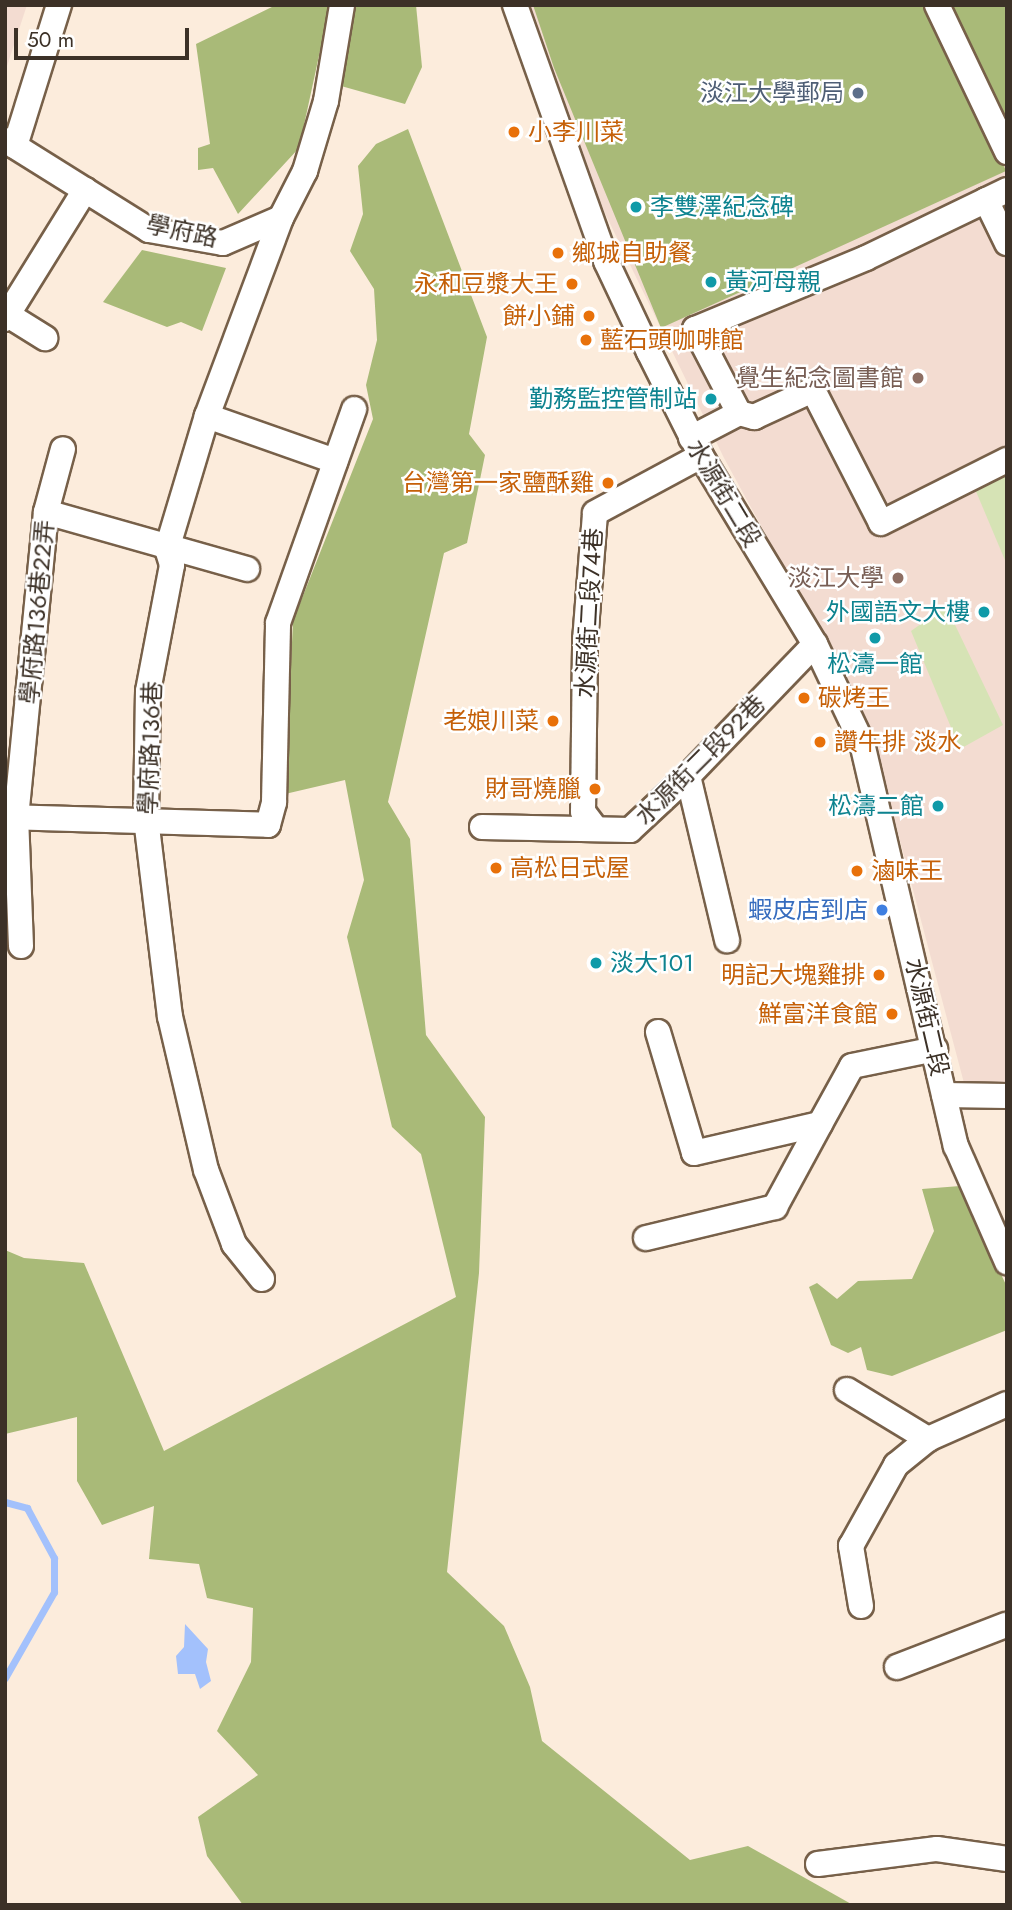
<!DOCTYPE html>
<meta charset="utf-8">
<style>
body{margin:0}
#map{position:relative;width:1012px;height:1910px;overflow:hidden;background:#fcecdc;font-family:Jost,"Noto Sans TC",sans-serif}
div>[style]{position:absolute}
.education>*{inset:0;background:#f3dcd1}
.green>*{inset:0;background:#d6e3b5}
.forest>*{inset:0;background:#a9ba78}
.water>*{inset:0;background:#a3c1fc}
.stream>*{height:7px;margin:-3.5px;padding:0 3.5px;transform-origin:3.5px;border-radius:3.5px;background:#a3c1fc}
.roads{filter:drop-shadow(2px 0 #776049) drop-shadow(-2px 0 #776049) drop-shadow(0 2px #776049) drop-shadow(0 -2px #776049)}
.minor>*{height:24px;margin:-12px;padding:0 12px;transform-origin:12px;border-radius:12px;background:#fff}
.dots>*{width:19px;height:19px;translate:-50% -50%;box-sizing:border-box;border:4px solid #fff;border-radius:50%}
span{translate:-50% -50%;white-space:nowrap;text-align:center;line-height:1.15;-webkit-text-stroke:5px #fff;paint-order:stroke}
.service-label{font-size:24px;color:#4e5e75}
.right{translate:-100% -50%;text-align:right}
.food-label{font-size:24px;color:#c56008}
.left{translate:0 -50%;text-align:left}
.culture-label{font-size:24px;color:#0d838f}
.street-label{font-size:24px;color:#3c3127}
.education-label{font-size:24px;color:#785e54}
.shop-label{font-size:24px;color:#366cbe}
.frame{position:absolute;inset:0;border:7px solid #3c3127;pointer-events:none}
.scale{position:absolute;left:14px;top:28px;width:175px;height:32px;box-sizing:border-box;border:4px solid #3c3127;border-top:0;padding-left:9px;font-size:21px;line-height:24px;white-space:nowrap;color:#3c3127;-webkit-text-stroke:5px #fff;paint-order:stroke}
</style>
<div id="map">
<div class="education">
<div style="clip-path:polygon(5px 5px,27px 5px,5px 72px)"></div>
<div style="clip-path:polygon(527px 5px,1007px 5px,1007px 1103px,969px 1102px,875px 746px,855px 698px,724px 458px,600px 203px)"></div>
</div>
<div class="green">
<div style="clip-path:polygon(1007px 473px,1007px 565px,975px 489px)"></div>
<div style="clip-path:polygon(946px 606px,1003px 725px,960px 749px,911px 631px)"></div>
</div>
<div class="forest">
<div style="clip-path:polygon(276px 5px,330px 5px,299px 148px,238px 214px,213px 168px,198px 170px,198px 148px,210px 144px,196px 44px)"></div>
<div style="clip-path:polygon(348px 5px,416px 5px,422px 67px,405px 104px,334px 84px)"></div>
<div style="clip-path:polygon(533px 5px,1007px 5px,1007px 115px,986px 126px,1006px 171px,661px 328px,554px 68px)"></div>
<div style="clip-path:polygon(408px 129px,487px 337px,469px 434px,485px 455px,467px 543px,444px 553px,388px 802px,410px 839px,426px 1035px,485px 1117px,479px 1273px,447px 1572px,504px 1626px,530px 1687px,542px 1741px,690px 1860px,748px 1846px,853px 1905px,243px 1905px,207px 1856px,198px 1817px,258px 1775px,217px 1731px,251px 1662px,253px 1608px,207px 1598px,199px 1564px,149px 1559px,154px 1506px,102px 1525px,77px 1481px,77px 1417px,5px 1434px,5px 1250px,24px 1258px,84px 1263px,164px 1451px,456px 1297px,421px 1154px,392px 1127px,347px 937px,364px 880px,345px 780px,285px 794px,293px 621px,373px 419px,366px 385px,377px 340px,374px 289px,350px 251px,363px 214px,358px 166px,376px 144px)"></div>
<div style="clip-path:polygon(142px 250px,226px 268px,202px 331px,181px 322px,167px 327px,103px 302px)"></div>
<div style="clip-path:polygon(960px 1186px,1007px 1287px,1007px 1330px,892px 1376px,867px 1370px,861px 1347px,848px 1353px,831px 1345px,809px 1287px,817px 1283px,837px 1299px,858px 1281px,912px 1279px,934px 1231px,922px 1189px)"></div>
</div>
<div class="water">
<div style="clip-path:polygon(185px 1624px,208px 1649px,206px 1662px,211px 1681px,200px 1689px,195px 1674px,178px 1674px,176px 1656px,184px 1647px)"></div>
</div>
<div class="stream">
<div style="left:5px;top:1502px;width:23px;rotate:15deg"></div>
<div style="left:27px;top:1508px;width:57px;rotate:61.6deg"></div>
<div style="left:54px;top:1558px;width:34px;rotate:90deg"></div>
<div style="left:54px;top:1592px;width:99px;rotate:119.7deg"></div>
</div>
<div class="roads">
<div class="minor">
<div style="left:515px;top:5px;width:272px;rotate:70.4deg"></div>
<div style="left:606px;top:261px;width:101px;rotate:64.7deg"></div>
<div style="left:649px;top:352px;width:116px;rotate:63.4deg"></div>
<div style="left:701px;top:456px;width:220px;rotate:58.8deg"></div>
<div style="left:815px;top:644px;width:110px;rotate:64.6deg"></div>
<div style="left:862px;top:743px;width:414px;rotate:76.9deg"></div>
<div style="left:956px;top:1146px;width:127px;rotate:66.3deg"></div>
<div style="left:937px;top:5px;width:163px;rotate:64.5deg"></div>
<div style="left:5px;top:140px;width:170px;rotate:32deg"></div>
<div style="left:149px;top:230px;width:75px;rotate:10deg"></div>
<div style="left:223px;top:243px;width:63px;rotate:-23.3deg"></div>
<div style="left:281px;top:218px;width:53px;rotate:-62.9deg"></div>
<div style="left:305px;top:171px;width:73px;rotate:-73.3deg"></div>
<div style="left:326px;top:101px;width:97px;rotate:-80.5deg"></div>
<div style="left:15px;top:146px;width:148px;rotate:-72.7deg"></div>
<div style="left:986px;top:200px;width:48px;rotate:64deg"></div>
<div style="left:8px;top:315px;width:44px;rotate:31.9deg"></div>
<div style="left:5px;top:319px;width:152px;rotate:-58.2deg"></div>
<div style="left:739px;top:413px;width:95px;rotate:-117.6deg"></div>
<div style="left:695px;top:329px;width:185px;rotate:-22.5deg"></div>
<div style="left:866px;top:258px;width:157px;rotate:-25.7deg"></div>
<div style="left:207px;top:416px;width:136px;rotate:19.4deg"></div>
<div style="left:691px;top:438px;width:54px;rotate:-27.5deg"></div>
<div style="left:739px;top:413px;width:16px;rotate:15deg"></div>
<div style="left:754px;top:417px;width:65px;rotate:-24.6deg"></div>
<div style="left:813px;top:390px;width:149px;rotate:62.9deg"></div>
<div style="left:881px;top:523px;width:141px;rotate:-26.6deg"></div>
<div style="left:46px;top:512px;width:209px;rotate:15.8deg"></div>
<div style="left:688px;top:776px;width:169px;rotate:76.6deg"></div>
<div style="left:5px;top:817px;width:263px;rotate:1.7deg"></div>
<div style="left:268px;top:825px;width:24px;rotate:-75deg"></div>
<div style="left:274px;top:802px;width:179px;rotate:-88.7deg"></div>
<div style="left:278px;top:623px;width:227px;rotate:-70.4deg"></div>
<div style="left:482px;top:827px;width:148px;rotate:1.2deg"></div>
<div style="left:630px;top:830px;width:79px;rotate:-43deg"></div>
<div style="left:688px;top:776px;width:183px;rotate:-46.1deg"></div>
<div style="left:596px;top:829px;width:21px;rotate:-127deg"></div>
<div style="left:583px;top:812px;width:171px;rotate:-89.3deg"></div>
<div style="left:585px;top:641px;width:128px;rotate:-85.5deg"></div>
<div style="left:595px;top:513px;width:120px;rotate:-28.3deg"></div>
<div style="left:21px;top:946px;width:128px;rotate:-92.2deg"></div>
<div style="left:16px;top:818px;width:307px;rotate:-84.4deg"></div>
<div style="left:46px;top:512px;width:65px;rotate:-74.9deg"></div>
<div style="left:658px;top:1032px;width:126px;rotate:73.4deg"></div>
<div style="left:694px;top:1153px;width:129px;rotate:-13deg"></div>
<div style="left:820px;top:1124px;width:66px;rotate:-61.1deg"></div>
<div style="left:852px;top:1066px;width:85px;rotate:-11.6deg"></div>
<div style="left:944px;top:1095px;width:63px;rotate:0.9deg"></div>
<div style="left:646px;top:1238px;width:133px;rotate:-13.5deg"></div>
<div style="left:775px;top:1207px;width:94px;rotate:-61.5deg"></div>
<div style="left:262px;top:1279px;width:45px;rotate:-128.7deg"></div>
<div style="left:234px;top:1244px;width:79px;rotate:-110.7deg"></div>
<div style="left:206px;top:1170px;width:157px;rotate:-103.2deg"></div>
<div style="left:170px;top:1017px;width:200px;rotate:-96.9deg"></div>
<div style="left:146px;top:818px;width:127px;rotate:-89.1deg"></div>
<div style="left:148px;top:691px;width:128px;rotate:-79.2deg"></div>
<div style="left:172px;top:565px;width:17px;rotate:-107deg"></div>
<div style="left:167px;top:549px;width:139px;rotate:-73.3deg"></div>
<div style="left:207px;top:416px;width:211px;rotate:-69.5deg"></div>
<div style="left:847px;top:1390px;width:95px;rotate:31.2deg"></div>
<div style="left:861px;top:1606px;width:61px;rotate:-99.5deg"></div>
<div style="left:851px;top:1546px;width:93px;rotate:-60.9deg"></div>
<div style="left:896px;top:1465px;width:41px;rotate:-39.1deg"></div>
<div style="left:928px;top:1439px;width:86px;rotate:-23.9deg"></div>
<div style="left:897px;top:1667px;width:117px;rotate:-21.1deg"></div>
<div style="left:818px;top:1864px;width:120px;rotate:-7.2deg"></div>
<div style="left:937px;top:1849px;width:71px;rotate:8.1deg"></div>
</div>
</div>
<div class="dots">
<div style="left:858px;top:93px;background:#5c6f8a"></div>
<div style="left:514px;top:132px;background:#e8710a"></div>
<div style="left:636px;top:207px;background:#0f9aa8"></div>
<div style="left:558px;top:253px;background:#e8710a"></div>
<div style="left:711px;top:282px;background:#0f9aa8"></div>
<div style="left:572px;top:284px;background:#e8710a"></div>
<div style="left:589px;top:316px;background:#e8710a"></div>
<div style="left:586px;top:340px;background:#e8710a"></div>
<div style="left:918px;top:378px;background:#8d6e63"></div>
<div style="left:711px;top:399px;background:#0f9aa8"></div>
<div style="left:608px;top:483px;background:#e8710a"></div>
<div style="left:898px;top:578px;background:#8d6e63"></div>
<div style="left:984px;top:612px;background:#0f9aa8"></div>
<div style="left:875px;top:638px;background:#0f9aa8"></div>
<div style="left:804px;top:698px;background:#e8710a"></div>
<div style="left:553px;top:721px;background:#e8710a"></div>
<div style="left:820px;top:742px;background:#e8710a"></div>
<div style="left:595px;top:789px;background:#e8710a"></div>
<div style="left:938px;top:806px;background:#0f9aa8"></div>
<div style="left:496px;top:868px;background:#e8710a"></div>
<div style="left:857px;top:871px;background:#e8710a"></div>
<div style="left:882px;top:910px;background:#3f7fe0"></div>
<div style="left:596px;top:963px;background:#0f9aa8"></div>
<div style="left:879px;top:975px;background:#e8710a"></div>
<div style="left:892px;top:1014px;background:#e8710a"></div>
</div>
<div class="service-label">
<span class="right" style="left:844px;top:93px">淡江大學郵局</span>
</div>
<div class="food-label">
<span class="left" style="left:528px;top:132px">小李川菜</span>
<span class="left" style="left:572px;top:253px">鄉城自助餐</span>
<span class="right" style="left:558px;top:284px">永和豆漿大王</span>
<span class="right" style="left:575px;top:316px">餅小鋪</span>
<span class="left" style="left:600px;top:340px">藍石頭咖啡館</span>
<span class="right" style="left:594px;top:483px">台灣第一家鹽酥雞</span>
<span class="left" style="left:818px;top:698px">碳烤王</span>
<span class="right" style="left:539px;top:721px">老娘川菜</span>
<span class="left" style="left:834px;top:742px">讚牛排 淡水</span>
<span class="right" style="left:581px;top:789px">財哥燒臘</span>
<span class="left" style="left:510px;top:868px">高松日式屋</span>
<span class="left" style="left:871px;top:871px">滷味王</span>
<span class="right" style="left:865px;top:975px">明記大塊雞排</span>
<span class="right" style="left:878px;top:1014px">鮮富洋食館</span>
</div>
<div class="culture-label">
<span class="left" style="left:650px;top:207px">李雙澤紀念碑</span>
<span class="left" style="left:725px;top:282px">黃河母親</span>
<span class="right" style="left:697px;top:399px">勤務監控管制站</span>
<span class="right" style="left:970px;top:612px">外國語文大樓</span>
<span style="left:875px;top:664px">松濤一館</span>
<span class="right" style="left:924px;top:806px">松濤二館</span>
<span class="left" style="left:610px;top:963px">淡大101</span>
</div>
<div class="street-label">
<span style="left:182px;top:231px;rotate:12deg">學府路</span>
<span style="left:724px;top:493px;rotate:59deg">水源街二段</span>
<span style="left:37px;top:612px;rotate:-85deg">學府路136巷22弄</span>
<span style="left:589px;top:613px;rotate:-87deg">水源街二段74巷</span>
<span style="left:150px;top:748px;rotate:-88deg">學府路136巷</span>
<span style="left:700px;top:760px;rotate:-45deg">水源街二段92巷</span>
<span style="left:927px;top:1017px;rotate:77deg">水源街二段</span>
</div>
<div class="education-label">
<span class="right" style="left:904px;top:378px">覺生紀念圖書館</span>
<span class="right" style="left:884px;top:578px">淡江大學</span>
</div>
<div class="shop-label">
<span class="right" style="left:868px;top:910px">蝦皮店到店</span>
</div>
<div class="frame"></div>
<div class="scale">50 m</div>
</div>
